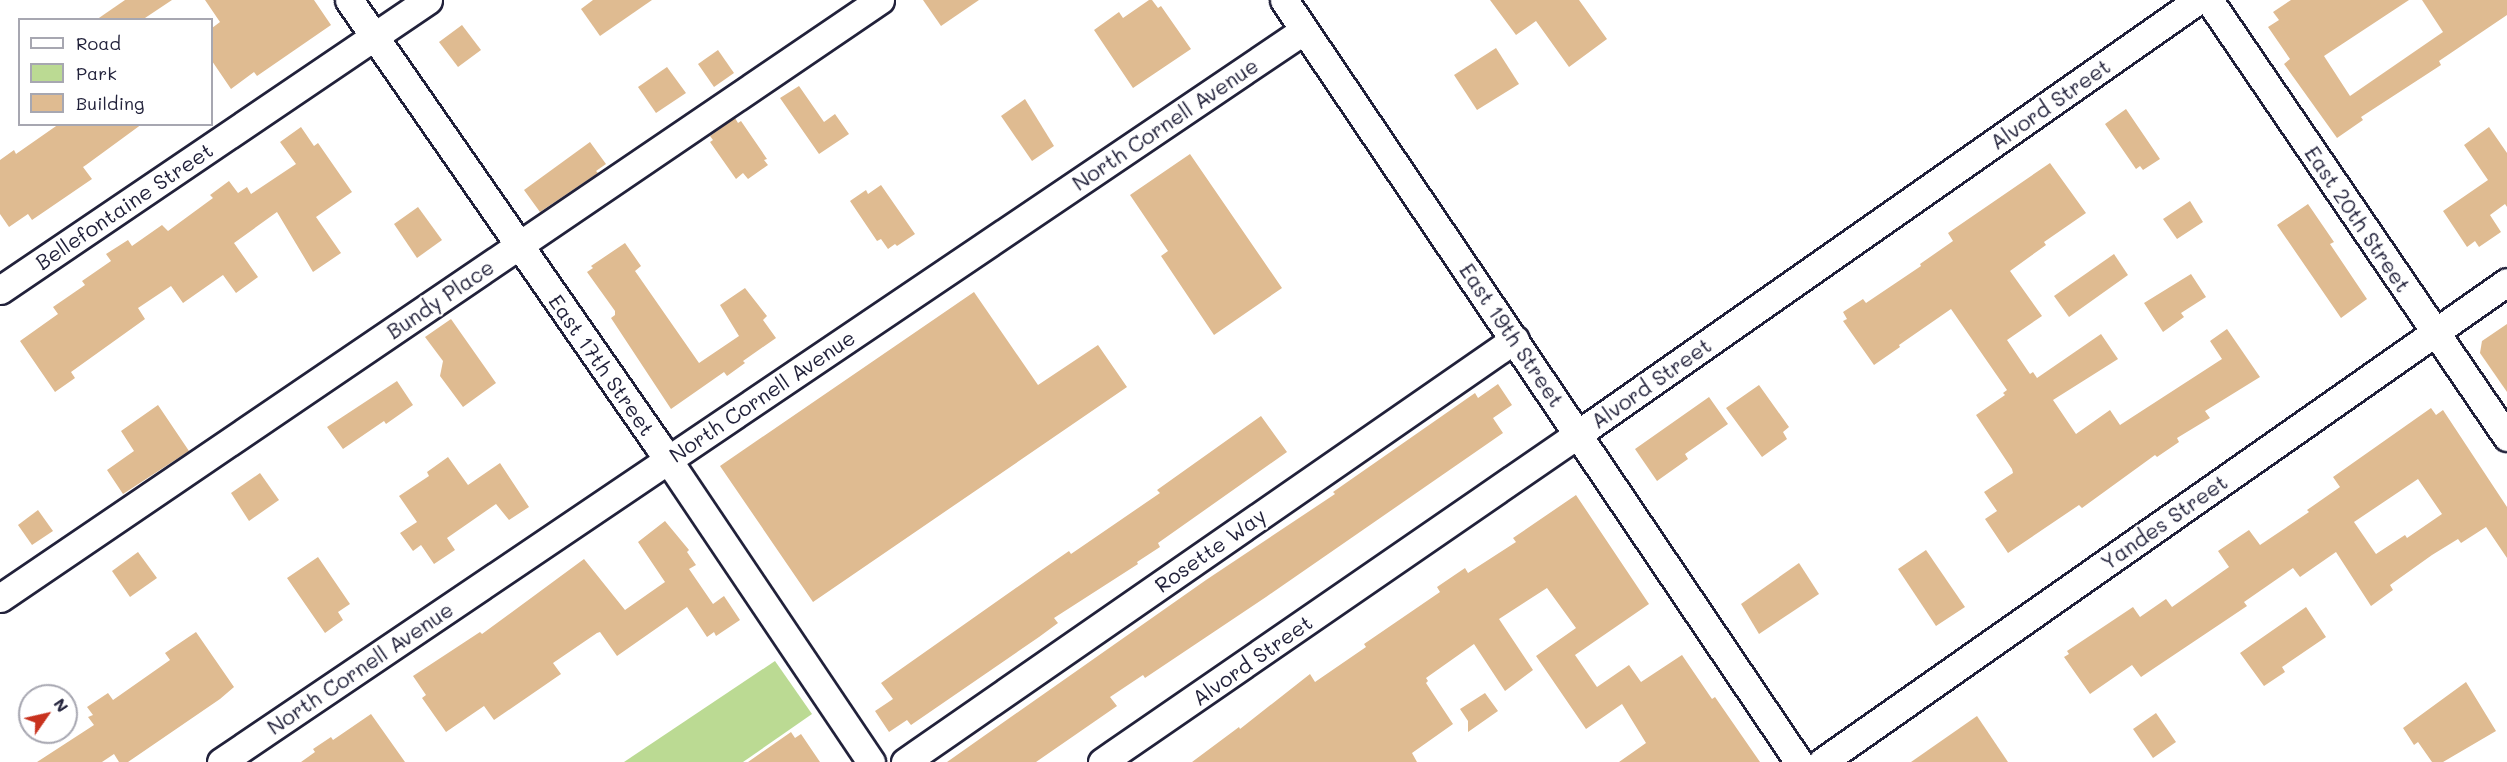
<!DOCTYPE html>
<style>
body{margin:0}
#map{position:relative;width:2507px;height:762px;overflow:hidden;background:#fff;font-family:Mali,sans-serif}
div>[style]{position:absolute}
.green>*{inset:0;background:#bbda93}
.building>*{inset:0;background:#dfbb91}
.roads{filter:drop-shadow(2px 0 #22223b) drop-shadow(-2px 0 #22223b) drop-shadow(0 2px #22223b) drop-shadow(0 -2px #22223b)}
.street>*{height:27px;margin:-13.5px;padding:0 13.5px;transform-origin:13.5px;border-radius:13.5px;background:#fff}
span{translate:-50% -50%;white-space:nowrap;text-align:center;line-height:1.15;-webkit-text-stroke:4.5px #fff;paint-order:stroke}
.street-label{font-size:21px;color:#22223b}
.legend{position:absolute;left:18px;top:18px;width:195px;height:108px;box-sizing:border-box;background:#fff;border:2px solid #a7a7b1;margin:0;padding:8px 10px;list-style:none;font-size:18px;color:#22223b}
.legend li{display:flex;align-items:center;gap:12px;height:30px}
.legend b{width:30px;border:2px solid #a7a7b1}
.north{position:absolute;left:18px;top:684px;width:60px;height:60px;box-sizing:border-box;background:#fff;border:2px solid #a7a7b1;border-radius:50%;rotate:56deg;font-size:16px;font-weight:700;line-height:24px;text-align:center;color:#22223b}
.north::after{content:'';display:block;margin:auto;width:21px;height:27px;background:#c8321e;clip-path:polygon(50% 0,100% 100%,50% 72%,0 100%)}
</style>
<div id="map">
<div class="green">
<div style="clip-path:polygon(775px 661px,812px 714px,743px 762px,624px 762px)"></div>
</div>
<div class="building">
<div style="clip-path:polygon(125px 0,172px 0,142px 20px,96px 20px)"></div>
<div style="clip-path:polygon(205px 0,314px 0,331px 25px,257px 76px,254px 72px,231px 89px,212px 61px,212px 28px,220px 22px)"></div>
<div style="clip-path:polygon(593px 0,652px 0,600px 36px,581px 9px)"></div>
<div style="clip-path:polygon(923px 0,979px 0,941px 26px)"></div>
<div style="clip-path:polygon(1149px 0,1152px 0,1158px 8px,1161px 6px,1191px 49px,1133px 88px,1094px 30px,1119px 12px,1123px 18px)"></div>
<div style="clip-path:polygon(1490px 0,1579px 0,1607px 39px,1569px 67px,1536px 21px,1516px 35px)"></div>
<div style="clip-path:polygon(2291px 0,2409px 0,2324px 56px,2350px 96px,2443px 32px,2422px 0,2507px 0,2507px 15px,2439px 61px,2441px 65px,2361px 117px,2363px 120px,2337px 138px,2284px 64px,2290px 59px,2268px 27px,2279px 20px,2273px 12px)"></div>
<div style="clip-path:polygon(462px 25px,481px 50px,458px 67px,439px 42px)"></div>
<div style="clip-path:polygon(1496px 48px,1519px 84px,1477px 110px,1454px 75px)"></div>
<div style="clip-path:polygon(718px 50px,734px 73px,714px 87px,698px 64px)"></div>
<div style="clip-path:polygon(667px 67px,686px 93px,656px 113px,638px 87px)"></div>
<div style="clip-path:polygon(799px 86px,824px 122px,835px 114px,849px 134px,819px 154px,780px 98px)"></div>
<div style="clip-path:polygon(1025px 99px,1054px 146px,1032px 161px,1001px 116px)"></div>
<div style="clip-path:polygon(2126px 109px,2160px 159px,2143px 170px,2140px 166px,2136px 169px,2105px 124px)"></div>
<div style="clip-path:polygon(735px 118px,738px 123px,741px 121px,767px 159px,764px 160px,768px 165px,748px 179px,743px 173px,736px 179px,710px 142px,713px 140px,710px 136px)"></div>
<div style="clip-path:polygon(59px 124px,142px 124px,86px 165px,83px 167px,92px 179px,32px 220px,28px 214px,9px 227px,0 214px,0 160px,14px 150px,16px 154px)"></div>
<div style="clip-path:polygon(301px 127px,314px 146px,318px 143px,352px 192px,316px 217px,341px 253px,313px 272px,277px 212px,234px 243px,258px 277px,236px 293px,223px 275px,183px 303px,171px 286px,138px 308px,145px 319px,71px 372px,75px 378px,55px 392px,20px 341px,58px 314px,53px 307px,85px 285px,82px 281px,111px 261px,106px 254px,128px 240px,132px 246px,162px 225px,168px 231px,213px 198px,210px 195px,229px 181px,238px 193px,247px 187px,251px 194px,296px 164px,280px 142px)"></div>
<div style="clip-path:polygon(2489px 127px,2507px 153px,2507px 207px,2505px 204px,2490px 215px,2501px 232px,2479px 247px,2475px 241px,2467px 247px,2443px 211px,2488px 180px,2464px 145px)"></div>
<div style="clip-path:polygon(590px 142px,606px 164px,596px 171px,598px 173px,540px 212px,524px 190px)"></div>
<div style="clip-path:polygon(1190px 154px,1282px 288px,1214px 335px,1161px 256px,1168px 251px,1130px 195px)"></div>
<div style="clip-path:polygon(2050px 163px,2086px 213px,2044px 242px,2046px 245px,2010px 271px,2042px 316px,2007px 340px,2030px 374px,2033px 372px,2037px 378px,2101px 334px,2118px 359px,2053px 400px,2076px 434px,2110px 410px,2120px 425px,2222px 359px,2210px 341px,2227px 329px,2260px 377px,2205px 411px,2210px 418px,2177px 438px,2179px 442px,2157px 457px,2155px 455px,2082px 508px,2079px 505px,2008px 553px,1985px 519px,1997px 511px,1984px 492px,2013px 473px,2012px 469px,1976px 415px,2005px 395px,2003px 393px,2007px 390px,1951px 309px,1899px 345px,1900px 347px,1874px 365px,1843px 321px,1847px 319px,1843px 312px,1863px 299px,1866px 303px,1921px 266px,1920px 264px,1953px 241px,1948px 233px)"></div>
<div style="clip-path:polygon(881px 185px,915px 234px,897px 246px,895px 244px,888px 249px,881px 239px,877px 241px,850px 201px,866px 190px,868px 194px)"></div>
<div style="clip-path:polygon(2190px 201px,2203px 222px,2177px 239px,2163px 219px)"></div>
<div style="clip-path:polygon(2308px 204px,2334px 242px,2330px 244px,2367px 299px,2341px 318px,2277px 225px)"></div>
<div style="clip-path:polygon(418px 207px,442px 240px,417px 258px,394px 224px)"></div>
<div style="clip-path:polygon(625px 243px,641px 266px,635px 271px,699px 363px,739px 336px,720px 305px,745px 288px,767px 316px,763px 320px,776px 338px,743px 361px,745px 363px,727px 376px,724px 372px,671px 409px,611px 318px,615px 315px,615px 311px,587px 272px,593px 268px,591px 266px)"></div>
<div style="clip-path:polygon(2114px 254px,2128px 275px,2069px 317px,2054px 296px)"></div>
<div style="clip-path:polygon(2191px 274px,2206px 297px,2181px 313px,2184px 317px,2163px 332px,2144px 303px)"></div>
<div style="clip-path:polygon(974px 292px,1038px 385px,1098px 345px,1127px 387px,813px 602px,720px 466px)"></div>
<div style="clip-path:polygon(451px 319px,496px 383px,463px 407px,440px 376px,443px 361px,425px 337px)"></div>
<div style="clip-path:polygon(2507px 324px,2507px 392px,2480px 353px,2482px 341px)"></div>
<div style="clip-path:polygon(397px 381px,413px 405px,386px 424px,384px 421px,343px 449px,327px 427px)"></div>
<div style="clip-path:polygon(1498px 384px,1512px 405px,1493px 418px,1503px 433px,1266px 597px,1145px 678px,1143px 675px,1110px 697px,1117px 706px,1036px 762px,947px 762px,1206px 580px,1335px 494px,1333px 492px,1475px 393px,1478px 398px)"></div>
<div style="clip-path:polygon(1759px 385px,1789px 427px,1783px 432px,1787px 439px,1762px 457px,1726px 408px)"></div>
<div style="clip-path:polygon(1709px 397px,1728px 424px,1685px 454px,1688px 459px,1657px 481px,1635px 449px)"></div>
<div style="clip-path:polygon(158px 405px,189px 451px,123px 494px,107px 470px,134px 451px,121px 431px)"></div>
<div style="clip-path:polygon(evenodd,2431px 408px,2436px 415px,2443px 410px,2507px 507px,2507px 558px,2486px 527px,2461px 543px,2458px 539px,2432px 555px,2390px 585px,2393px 590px,2371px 606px,2336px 552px,2300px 577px,2293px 568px,2244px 602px,2247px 606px,2141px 677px,2132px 665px,2090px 694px,2064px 657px,2069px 654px,2067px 651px,2133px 607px,2140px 617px,2166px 599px,2172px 607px,2229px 567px,2218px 551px,2249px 530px,2260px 545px,2309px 512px,2307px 510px,2340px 487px,2333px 477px,2431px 408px,2418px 479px,2442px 514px,2407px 538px,2405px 535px,2376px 554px,2354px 522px,2418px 479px)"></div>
<div style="clip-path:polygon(1261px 416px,1287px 452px,1158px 543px,1160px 547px,1137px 562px,1138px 564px,1054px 618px,1058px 623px,1039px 637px,911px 725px,907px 720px,889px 732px,875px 711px,893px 699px,881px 683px,1043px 569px,1069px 551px,1071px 554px,1160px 493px,1157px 490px)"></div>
<div style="clip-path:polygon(448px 457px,468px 485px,500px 463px,529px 507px,509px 520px,496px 504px,447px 538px,455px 550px,434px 564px,421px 545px,413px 551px,400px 533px,417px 522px,399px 496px,429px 476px,427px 472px)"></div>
<div style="clip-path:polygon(260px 473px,279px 500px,249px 521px,231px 493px)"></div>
<div style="clip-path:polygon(1576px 495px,1649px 604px,1575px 655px,1597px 687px,1629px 665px,1641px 682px,1682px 655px,1712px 699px,1715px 697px,1760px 762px,1619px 762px,1646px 743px,1622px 704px,1586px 729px,1536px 656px,1576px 628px,1547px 588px,1499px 619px,1533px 670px,1505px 691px,1474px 644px,1426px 678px,1428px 681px,1426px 683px,1453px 724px,1412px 753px,1417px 762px,1192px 762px,1239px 727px,1240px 729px,1310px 674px,1315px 682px,1366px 647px,1364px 644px,1440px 592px,1437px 587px,1465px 568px,1468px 573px,1516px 542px,1513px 538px)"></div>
<div style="clip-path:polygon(38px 510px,53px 531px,32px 545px,18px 525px)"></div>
<div style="clip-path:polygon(665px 521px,689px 550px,687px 552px,696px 565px,689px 569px,713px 604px,724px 596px,740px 620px,716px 636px,714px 632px,707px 637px,687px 607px,617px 656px,600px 632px,597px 633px,553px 663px,561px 674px,494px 720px,484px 706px,446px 732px,422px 698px,426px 695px,413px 676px,480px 632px,482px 634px,584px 559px,625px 610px,665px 582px,638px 542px)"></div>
<div style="clip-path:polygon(1926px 550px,1965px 607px,1936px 626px,1898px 569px)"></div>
<div style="clip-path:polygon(138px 552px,157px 578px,130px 597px,112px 571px)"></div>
<div style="clip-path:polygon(318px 557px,350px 604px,338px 612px,343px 620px,325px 633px,287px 578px)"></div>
<div style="clip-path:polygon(1799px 563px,1819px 594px,1759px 634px,1741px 604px)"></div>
<div style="clip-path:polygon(2306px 607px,2326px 637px,2282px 667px,2285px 672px,2264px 686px,2240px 653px)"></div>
<div style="clip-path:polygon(196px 632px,234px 687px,220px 699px,128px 762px,119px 762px,114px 754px,102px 762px,37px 762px,94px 725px,88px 717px,93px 715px,87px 707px,108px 693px,113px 700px,170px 660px,165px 653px)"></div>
<div style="clip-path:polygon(2466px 682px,2496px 731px,2443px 762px,2432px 762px,2418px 742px,2414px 745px,2403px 728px)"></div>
<div style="clip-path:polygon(1485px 693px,1498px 711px,1468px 732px,1468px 721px,1460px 709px)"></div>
<div style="clip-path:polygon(2156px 713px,2176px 742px,2153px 758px,2133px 729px)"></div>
<div style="clip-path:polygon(371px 714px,405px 762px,301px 762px,315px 752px,313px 749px,331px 737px,333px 740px)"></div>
<div style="clip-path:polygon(1977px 716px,2008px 762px,1911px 762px)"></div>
<div style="clip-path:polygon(791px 732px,795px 738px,801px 734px,820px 762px,748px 762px)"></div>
</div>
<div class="roads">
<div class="street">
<div style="left:349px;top:0;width:542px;rotate:55.22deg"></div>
<div style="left:658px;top:445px;width:382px;rotate:56.1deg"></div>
<div style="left:1284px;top:0;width:920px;rotate:55.95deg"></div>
<div style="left:2209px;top:0;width:529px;rotate:55.71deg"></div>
<div style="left:0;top:290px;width:517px;rotate:-34.12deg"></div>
<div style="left:0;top:598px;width:1064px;rotate:-34.2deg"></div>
<div style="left:221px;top:762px;width:1307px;rotate:-34.05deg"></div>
<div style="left:905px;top:762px;width:742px;rotate:-34.74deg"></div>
<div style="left:1102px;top:762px;width:578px;rotate:-34.57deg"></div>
<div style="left:1578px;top:434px;width:757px;rotate:-34.99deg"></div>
<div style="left:1822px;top:762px;width:836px;rotate:-35.02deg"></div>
</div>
</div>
<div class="street-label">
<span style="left:2050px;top:104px;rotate:-35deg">Alvord Street</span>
<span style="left:1165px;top:124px;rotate:-34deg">North Cornell Avenue</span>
<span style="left:124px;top:206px;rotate:-34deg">Bellefontaine Street</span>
<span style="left:2358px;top:219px;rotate:56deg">East 20th Street</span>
<span style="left:440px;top:299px;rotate:-34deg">Bundy Place</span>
<span style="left:1512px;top:335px;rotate:56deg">East 19th Street</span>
<span style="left:602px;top:365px;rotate:55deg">East 17th Street</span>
<span style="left:1651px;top:383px;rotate:-35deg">Alvord Street</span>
<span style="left:762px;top:396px;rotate:-34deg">North Cornell Avenue</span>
<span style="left:2164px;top:522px;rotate:-35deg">Yandes Street</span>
<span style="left:1210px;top:550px;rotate:-35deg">Rosette Way</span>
<span style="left:1252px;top:660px;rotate:-35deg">Alvord Street</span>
<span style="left:360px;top:668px;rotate:-34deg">North Cornell Avenue</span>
</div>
<ul class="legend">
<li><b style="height:8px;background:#fff"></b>Road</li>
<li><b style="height:16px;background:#bbda93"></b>Park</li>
<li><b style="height:16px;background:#dfbb91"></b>Building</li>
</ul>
<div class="north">N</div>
</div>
